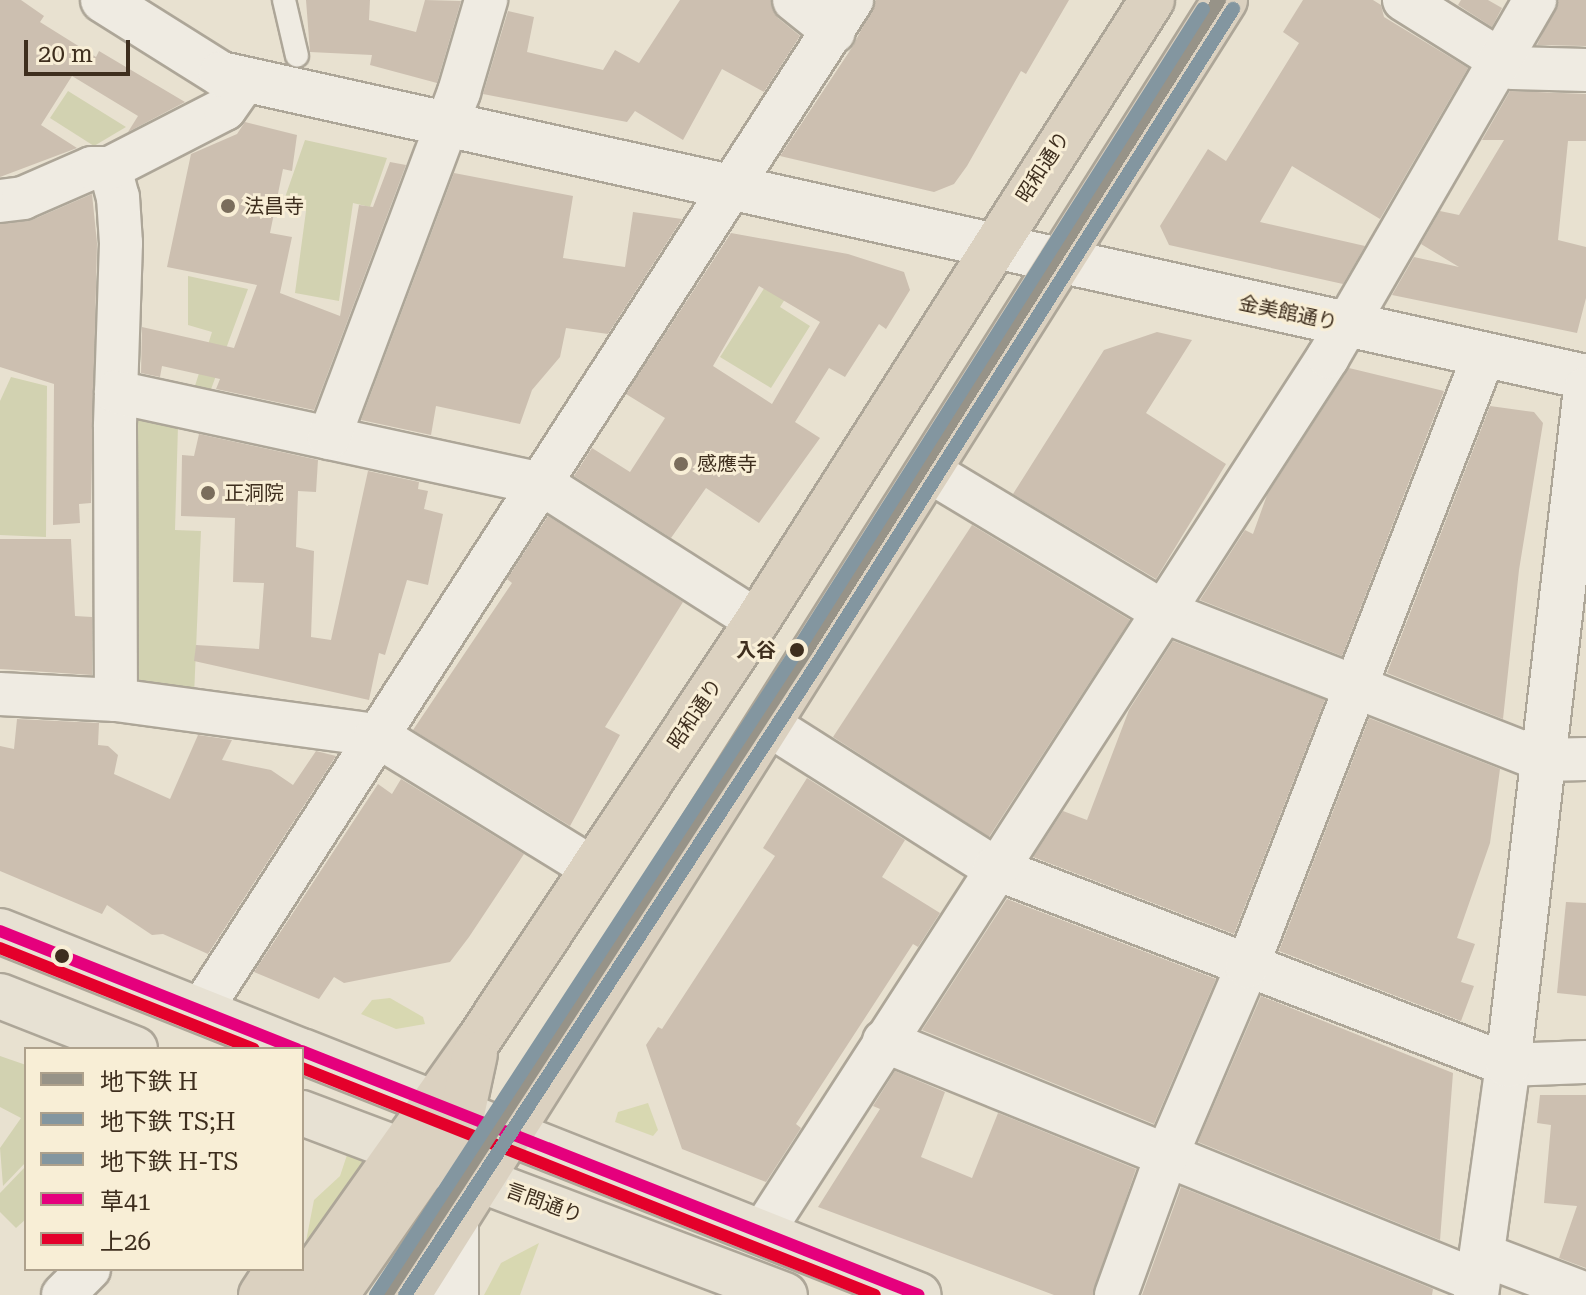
<!DOCTYPE html>
<meta charset="utf-8">
<style>
body{margin:0}
#map{position:relative;width:1586px;height:1295px;overflow:hidden;background:#e8e1d0;font-family:"Roboto Serif","Noto Sans JP",serif}
div>[style]{position:absolute}
.green>*{inset:0;background:#d8d8b1}
.cemetery>*{inset:0;background:#d2d2b1}
.building>*{inset:0;background:#ccbfb0}
.roads{filter:drop-shadow(2px 0 #ada698) drop-shadow(-2px 0 #ada698) drop-shadow(0 2px #ada698) drop-shadow(0 -2px #ada698)}
.lane>*{height:22px;margin:-11px;padding:0 11px;transform-origin:11px;border-radius:11px;background:#efebe2}
.street>*{height:42px;margin:-21px;padding:0 21px;transform-origin:21px;border-radius:21px;background:#efebe2}
.secondary>*{height:44px;margin:-22px;padding:0 22px;transform-origin:22px;border-radius:22px;background:#efebe2}
.primary>*{height:44px;margin:-22px;padding:0 22px;transform-origin:22px;border-radius:22px;background:#e7e1d3}
.highway>*{height:44px;margin:-22px;padding:0 22px;transform-origin:22px;border-radius:22px;background:#dbd1c0}
.bus-1>*{height:12px;margin:-6px;padding:0 6px;transform-origin:6px;border-radius:6px;background:#e5007d}
.bus-2>*{height:12px;margin:-6px;padding:0 6px;transform-origin:6px;border-radius:6px;background:#e4002b}
.metro-1>*{height:14px;margin:-7px;padding:0 7px;transform-origin:7px;border-radius:7px;background:#979388}
.metro-2>*{height:14px;margin:-7px;padding:0 7px;transform-origin:7px;border-radius:7px;background:#8396a0}
.metro-3>*{height:14px;margin:-7px;padding:0 7px;transform-origin:7px;border-radius:7px;background:#8396a0}
.dots>*{width:22px;height:22px;translate:-50% -50%;box-sizing:border-box;border:4px solid #f8eed6;border-radius:50%}
span{translate:-50% -50%;white-space:nowrap;text-align:center;line-height:1.15;-webkit-text-stroke:6px #f8eed6;paint-order:stroke}
.street-label{font-size:20px;color:#3e2e1e}
.poi-label{font-size:20px;color:#3e2e1e}
.left{translate:0 -50%;text-align:left}
.stop-label{font-size:20px;color:#3e2e1e;font-weight:700}
.right{translate:-100% -50%;text-align:right}
.legend{position:absolute;left:24px;top:1047px;width:280px;height:224px;box-sizing:border-box;background:#f8eed6;border:2px solid #aea18c;margin:0;padding:10px 14px;list-style:none;font-size:24px;color:#3e2e1e}
.legend li{display:flex;align-items:center;gap:16px;height:40px}
.legend b{width:40px;border:2px solid #aea18c}
.scale{position:absolute;left:24px;top:40px;width:106px;height:36px;box-sizing:border-box;border:4px solid #3e2e1e;border-top:0;padding-left:10px;font-size:24px;line-height:28px;white-space:nowrap;color:#3e2e1e;-webkit-text-stroke:6px #f8eed6;paint-order:stroke}
</style>
<div id="map">
<div class="green">
<div style="clip-path:polygon(390px 998px,423px 1017px,425px 1024px,396px 1029px,361px 1014px,372px 1000px)"></div>
<div style="clip-path:polygon(648px 1103px,658px 1130px,653px 1136px,615px 1122px,618px 1112px)"></div>
<div style="clip-path:polygon(349px 1149px,365px 1156px,362px 1167px,302px 1262px,314px 1200px,340px 1176px)"></div>
<div style="clip-path:polygon(539px 1243px,520px 1295px,484px 1295px,501px 1263px)"></div>
</div>
<div class="cemetery">
<div style="clip-path:polygon(68px 91px,126px 127px,94px 146px,50px 118px)"></div>
<div style="clip-path:polygon(305px 140px,387px 158px,370px 207px,353px 203px,339px 301px,295px 293px,306px 211px,282px 206px)"></div>
<div style="clip-path:polygon(188px 276px,248px 289px,210px 392px,194px 389px,212px 332px,188px 325px)"></div>
<div style="clip-path:polygon(772px 276px,792px 288px,780px 307px,810px 326px,771px 388px,720px 357px)"></div>
<div style="clip-path:polygon(11px 377px,47px 386px,46px 537px,0 535px,0 401px)"></div>
<div style="clip-path:polygon(129px 412px,178px 426px,175px 530px,201px 531px,194px 696px,130px 691px)"></div>
<div style="clip-path:polygon(0 1056px,26px 1065px,26px 1162px,3px 1186px,0 1148px,21px 1118px,0 1107px)"></div>
<div style="clip-path:polygon(26px 1166px,26px 1219px,16px 1228px,0 1212px,0 1193px)"></div>
</div>
<div class="building">
<div style="clip-path:polygon(0 0,21px 0,44px 16px,40px 22px,96px 57px,99px 51px,185px 102px,128px 132px,138px 116px,72px 76px,41px 125px,77px 148px,0 177px)"></div>
<div style="clip-path:polygon(306px 0,370px 0,369px 20px,416px 32px,425px 0,461px 1px,437px 83px,370px 65px,372px 55px,310px 52px)"></div>
<div style="clip-path:polygon(680px 0,771px 0,778px 18px,800px 36px,764px 92px,722px 69px,683px 140px,635px 111px,627px 122px,483px 94px,508px 11px,534px 17px,527px 52px,603px 70px,615px 50px,639px 63px)"></div>
<div style="clip-path:polygon(876px 0,1069px 0,1026px 74px,1021px 71px,967px 166px,954px 184px,934px 192px,780px 156px,853px 46px)"></div>
<div style="clip-path:polygon(1303px 0,1373px 0,1381px 5px,1384px 17px,1468px 68px,1380px 219px,1292px 166px,1260px 222px,1365px 246px,1343px 284px,1169px 245px,1160px 226px,1208px 149px,1226px 161px,1299px 43px,1283px 32px)"></div>
<div style="clip-path:polygon(1461px 0,1488px 0,1502px 8px,1492px 27px,1458px 5px)"></div>
<div style="clip-path:polygon(1559px 0,1586px 0,1586px 46px,1537px 45px)"></div>
<div style="clip-path:polygon(1510px 91px,1586px 94px,1586px 141px,1568px 141px,1558px 240px,1586px 247px,1586px 298px,1577px 333px,1392px 295px,1414px 257px,1459px 267px,1421px 244px,1440px 211px,1459px 215px,1504px 140px,1482px 140px)"></div>
<div style="clip-path:polygon(245px 122px,297px 135px,292px 171px,283px 169px,270px 233px,292px 237px,280px 293px,340px 316px,359px 205px,373px 207px,390px 162px,406px 165px,314px 410px,216px 389px,220px 379px,162px 366px,160px 377px,141px 373px,142px 327px,234px 348px,257px 285px,167px 267px,191px 154px,237px 134px)"></div>
<div style="clip-path:polygon(454px 173px,573px 196px,563px 258px,625px 267px,633px 212px,682px 219px,608px 334px,566px 328px,560px 357px,532px 390px,520px 424px,436px 406px,431px 435px,361px 420px)"></div>
<div style="clip-path:polygon(92px 194px,97px 243px,91px 503px,79px 504px,80px 523px,53px 525px,54px 384px,0 367px,0 224px,32px 220px)"></div>
<div style="clip-path:polygon(evenodd,731px 233px,848px 254px,904px 272px,910px 290px,886px 329px,879px 324px,845px 377px,829px 368px,795px 422px,820px 438px,759px 523px,706px 488px,671px 538px,574px 476px,592px 448px,630px 472px,665px 418px,626px 394px,731px 233px,759px 286px,820px 322px,772px 404px,713px 366px,759px 286px)"></div>
<div style="clip-path:polygon(1157px 332px,1192px 340px,1146px 413px,1226px 464px,1156px 579px,1013px 494px,1104px 350px)"></div>
<div style="clip-path:polygon(1349px 368px,1444px 391px,1342px 656px,1200px 600px,1245px 530px,1253px 534px,1267px 495px)"></div>
<div style="clip-path:polygon(1490px 406px,1534px 412px,1543px 423px,1519px 570px,1503px 719px,1387px 673px)"></div>
<div style="clip-path:polygon(199px 434px,318px 460px,316px 492px,298px 491px,296px 547px,314px 551px,311px 637px,331px 640px,368px 471px,419px 482px,418px 489px,428px 491px,424px 509px,443px 514px,428px 585px,407px 580px,385px 655px,379px 653px,369px 700px,194px 661px,196px 645px,259px 649px,264px 583px,233px 582px,235px 518px,181px 516px,182px 455px,194px 456px)"></div>
<div style="clip-path:polygon(548px 516px,683px 602px,605px 727px,620px 735px,570px 826px,413px 730px,512px 583px,507px 579px)"></div>
<div style="clip-path:polygon(972px 525px,1130px 620px,989px 837px,833px 737px)"></div>
<div style="clip-path:polygon(0 539px,71px 539px,75px 616px,92px 617px,92px 675px,0 669px)"></div>
<div style="clip-path:polygon(1173px 641px,1325px 700px,1234px 934px,1033px 857px,1063px 811px,1087px 820px,1129px 710px)"></div>
<div style="clip-path:polygon(1369px 718px,1500px 769px,1490px 843px,1457px 938px,1475px 944px,1461px 982px,1474px 986px,1461px 1021px,1279px 951px)"></div>
<div style="clip-path:polygon(17px 719px,99px 723px,98px 745px,108px 746px,118px 755px,114px 774px,170px 799px,198px 735px,232px 740px,222px 760px,271px 770px,293px 785px,316px 751px,336px 756px,208px 954px,163px 934px,152px 935px,107px 905px,102px 914px,0 871px,0 746px,14px 749px)"></div>
<div style="clip-path:polygon(807px 778px,905px 840px,882px 877px,940px 913px,918px 947px,913px 944px,796px 1124px,801px 1128px,766px 1182px,682px 1149px,646px 1045px,658px 1027px,662px 1029px,775px 856px,763px 848px)"></div>
<div style="clip-path:polygon(401px 779px,524px 854px,469px 937px,450px 962px,344px 983px,334px 977px,319px 999px,254px 972px,378px 784px,392px 794px)"></div>
<div style="clip-path:polygon(1007px 899px,1216px 979px,1154px 1124px,922px 1030px)"></div>
<div style="clip-path:polygon(1566px 902px,1586px 903px,1586px 996px,1557px 993px)"></div>
<div style="clip-path:polygon(1261px 996px,1453px 1073px,1440px 1240px,1198px 1142px)"></div>
<div style="clip-path:polygon(895px 1071px,945px 1092px,921px 1157px,972px 1178px,998px 1113px,1136px 1169px,1093px 1295px,1054px 1295px,818px 1207px,880px 1109px,873px 1106px)"></div>
<div style="clip-path:polygon(1540px 1095px,1586px 1095px,1586px 1268px,1559px 1258px,1577px 1206px,1544px 1203px,1551px 1125px,1537px 1123px)"></div>
<div style="clip-path:polygon(1181px 1187px,1433px 1289px,1432px 1295px,1142px 1295px)"></div>
</div>
<div class="roads">
<div class="lane">
<div style="left:284px;top:0;width:57px;rotate:76.9deg"></div>
</div>
<div class="street">
<div style="left:794px;top:0;width:51px;rotate:38.7deg"></div>
<div style="left:1404px;top:0;width:128px;rotate:32deg"></div>
<div style="left:1513px;top:68px;width:73px;rotate:1.6deg"></div>
<div style="left:110px;top:168px;width:30px;rotate:75deg"></div>
<div style="left:118px;top:197px;width:46px;rotate:86.3deg"></div>
<div style="left:121px;top:243px;width:184px;rotate:91.9deg"></div>
<div style="left:115px;top:427px;width:273px;rotate:89.8deg"></div>
<div style="left:0;top:201px;width:23px;rotate:-7deg"></div>
<div style="left:23px;top:198px;width:75px;rotate:-23.5deg"></div>
<div style="left:92px;top:168px;width:18px"></div>
<div style="left:110px;top:168px;width:129px;rotate:-27.2deg"></div>
<div style="left:225px;top:109px;width:35px;rotate:-55deg"></div>
<div style="left:116px;top:392px;width:436px;rotate:12.2deg"></div>
<div style="left:542px;top:484px;width:255px;rotate:32.5deg"></div>
<div style="left:329px;top:438px;width:370px;rotate:-69.4deg"></div>
<div style="left:459px;top:92px;width:96px;rotate:-73.6deg"></div>
<div style="left:929px;top:471px;width:272px;rotate:31deg"></div>
<div style="left:1162px;top:611px;width:409px;rotate:21.4deg"></div>
<div style="left:1543px;top:760px;width:43px;rotate:-1.3deg"></div>
<div style="left:0;top:694px;width:116px;rotate:3deg"></div>
<div style="left:116px;top:700px;width:262px;rotate:7.7deg"></div>
<div style="left:376px;top:735px;width:254px;rotate:31.6deg"></div>
<div style="left:769px;top:725px;width:267px;rotate:32.4deg"></div>
<div style="left:994px;top:868px;width:550px;rotate:20.97deg"></div>
<div style="left:1508px;top:1065px;width:78px;rotate:-2.2deg"></div>
<div style="left:201px;top:1010px;width:1202px;rotate:-57.2deg"></div>
<div style="left:884px;top:1041px;width:640px;rotate:22.03deg"></div>
<div style="left:762px;top:1233px;width:1043px;rotate:-57.13deg"></div>
<div style="left:1328px;top:357px;width:413px;rotate:-59.9deg"></div>
<div style="left:1481px;top:1254px;width:112px;rotate:20.9deg"></div>
<div style="left:63px;top:1295px;width:37px;rotate:-45deg"></div>
<div style="left:1116px;top:1295px;width:147px;rotate:-70.1deg"></div>
<div style="left:1166px;top:1157px;width:207px;rotate:-66.9deg"></div>
<div style="left:1247px;top:967px;width:656px;rotate:-68.83deg"></div>
</div>
<div class="secondary">
<div style="left:103px;top:0;width:139px;rotate:32.1deg"></div>
<div style="left:221px;top:74px;width:1398px;rotate:12.52deg"></div>
<div style="left:456px;top:1220px;width:75px;rotate:90deg"></div>
<div style="left:1476px;top:1295px;width:232px;rotate:-82.1deg"></div>
<div style="left:1508px;top:1065px;width:680px;rotate:-83.42deg"></div>
</div>
<div class="primary">
<div style="left:0;top:931px;width:320px;rotate:21.7deg"></div>
<div style="left:0;top:996px;width:145px;rotate:21.4deg"></div>
<div style="left:302px;top:1051px;width:663px;rotate:21.58deg"></div>
<div style="left:302px;top:1113px;width:516px;rotate:20.65deg"></div>
</div>
<div class="highway">
<div style="left:261px;top:1295px;width:31px;rotate:-57deg"></div>
<div style="left:298px;top:1295px;width:311px;rotate:-54.7deg"></div>
<div style="left:478px;top:1041px;width:504px;rotate:-56.4deg"></div>
<div style="left:757px;top:621px;width:736px;rotate:-57.54deg"></div>
<div style="left:336px;top:1295px;width:221px;rotate:-55.2deg"></div>
<div style="left:462px;top:1114px;width:61px;rotate:-77.8deg"></div>
<div style="left:408px;top:1295px;width:1531px;rotate:-57.75deg"></div>
</div>
</div>
<div class="bus-1">
<div style="left:0;top:931px;width:320px;rotate:21.7deg"></div>
<div style="left:302px;top:1051px;width:663px;rotate:21.58deg"></div>
</div>
<div class="bus-2">
<div style="left:0;top:948px;width:273px;rotate:21.7deg"></div>
<div style="left:302px;top:1068px;width:616px;rotate:21.61deg"></div>
</div>
<div class="metro-1">
<div style="left:386px;top:1295px;width:771px;rotate:-56.91deg"></div>
<div style="left:807px;top:649px;width:769px;rotate:-57.59deg"></div>
</div>
<div class="metro-2">
<div style="left:405px;top:1295px;width:761px;rotate:-56.85deg"></div>
<div style="left:821px;top:658px;width:769px;rotate:-57.59deg"></div>
</div>
<div class="metro-3">
<div style="left:376px;top:1295px;width:779px;rotate:-56.84deg"></div>
<div style="left:802px;top:643px;width:750px;rotate:-57.69deg"></div>
</div>
<div class="dots">
<div style="left:228px;top:206px;background:#7a6d5c"></div>
<div style="left:681px;top:464px;background:#7a6d5c"></div>
<div style="left:208px;top:493px;background:#7a6d5c"></div>
<div style="left:797px;top:650px;background:#3e2e1e"></div>
<div style="left:62px;top:956px;background:#3e2e1e"></div>
</div>
<div class="street-label">
<span style="left:1043px;top:167px;rotate:-57deg">昭和通り</span>
<span style="left:1288px;top:313px;rotate:12deg">金美館通り</span>
<span style="left:695px;top:714px;rotate:-56deg">昭和通り</span>
<span style="left:544px;top:1203px;rotate:20deg">言問通り</span>
</div>
<div class="poi-label">
<span class="left" style="left:244px;top:206px">法昌寺</span>
<span class="left" style="left:697px;top:464px">感應寺</span>
<span class="left" style="left:224px;top:493px">正洞院</span>
</div>
<div class="stop-label">
<span class="right" style="left:776px;top:650px">入谷</span>
</div>
<ul class="legend">
<li><b style="height:10px;background:#979388"></b>地下鉄 H</li>
<li><b style="height:10px;background:#8396a0"></b>地下鉄 TS;H</li>
<li><b style="height:10px;background:#8396a0"></b>地下鉄 H-TS</li>
<li><b style="height:10px;background:#e5007d"></b>草41</li>
<li><b style="height:10px;background:#e4002b"></b>上26</li>
</ul>
<div class="scale">20 m</div>
</div>
